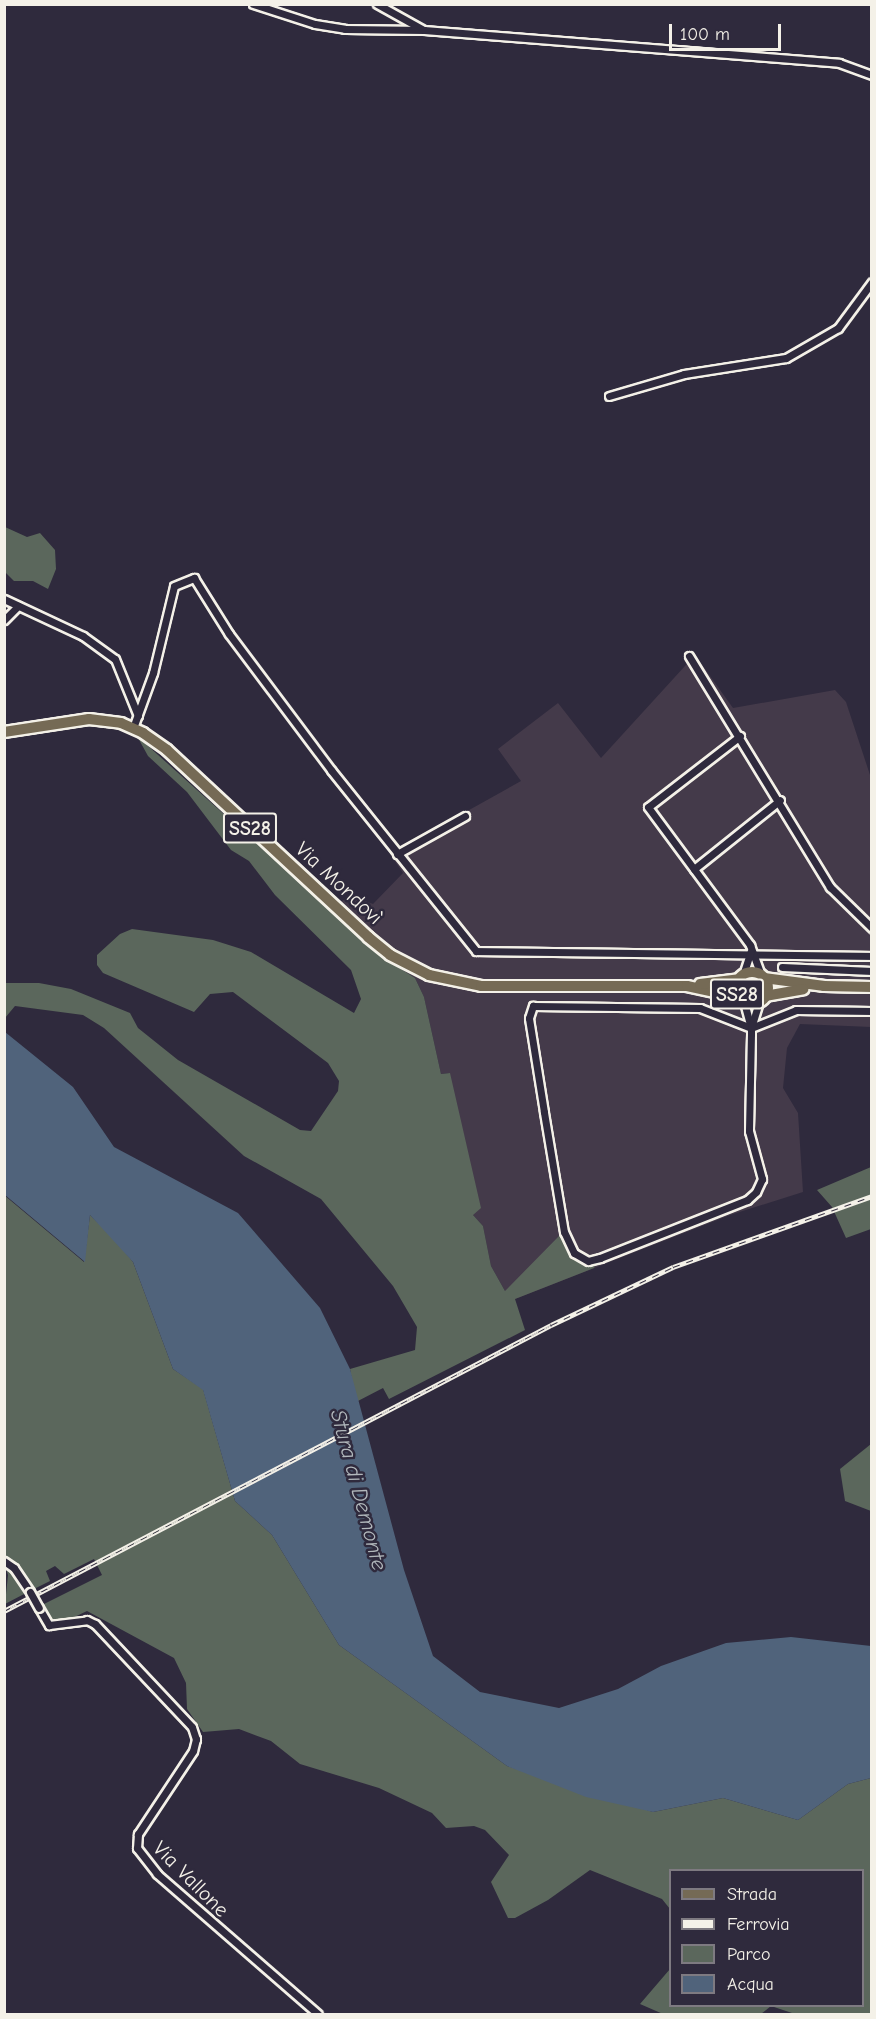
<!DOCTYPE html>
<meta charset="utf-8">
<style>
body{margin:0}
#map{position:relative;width:876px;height:2019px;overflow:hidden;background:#2f2a3d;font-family:"Comic Neue",sans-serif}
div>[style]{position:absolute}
.built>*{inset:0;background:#443a4a}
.green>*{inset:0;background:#5b675c}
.water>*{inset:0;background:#50637b}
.roads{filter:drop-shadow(2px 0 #f4f1e8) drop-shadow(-2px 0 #f4f1e8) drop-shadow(0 2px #f4f1e8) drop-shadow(0 -2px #f4f1e8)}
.minor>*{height:7px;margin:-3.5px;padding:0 3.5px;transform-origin:3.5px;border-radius:3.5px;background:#2f2a3d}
.primary>*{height:10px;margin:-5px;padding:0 5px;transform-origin:5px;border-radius:5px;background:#756a55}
.primary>.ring{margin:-5px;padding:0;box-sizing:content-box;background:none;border:10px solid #756a55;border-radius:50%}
.rail>*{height:4.5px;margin-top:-2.25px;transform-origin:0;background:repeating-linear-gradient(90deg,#2f2a3d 0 7px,#f4f1e8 0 14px);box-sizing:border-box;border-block:2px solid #f4f1e8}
.bridges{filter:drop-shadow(2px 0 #f4f1e8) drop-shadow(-2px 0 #f4f1e8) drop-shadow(0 2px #f4f1e8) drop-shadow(0 -2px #f4f1e8)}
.minor-bridge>*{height:7px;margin:-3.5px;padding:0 3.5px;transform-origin:3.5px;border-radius:3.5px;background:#2f2a3d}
span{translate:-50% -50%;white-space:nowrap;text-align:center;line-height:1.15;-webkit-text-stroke:5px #2f2a3d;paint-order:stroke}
.shield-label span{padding:2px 4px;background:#2f2a3d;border:2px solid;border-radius:4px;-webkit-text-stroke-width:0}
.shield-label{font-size:20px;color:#f4f1e8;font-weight:700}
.street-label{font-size:21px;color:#f4f1e8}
.water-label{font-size:22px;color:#b2b8bc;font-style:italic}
.frame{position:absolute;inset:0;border:6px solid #f4f1e8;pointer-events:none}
.legend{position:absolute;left:669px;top:1869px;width:195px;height:138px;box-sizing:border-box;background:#2f2a3d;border:2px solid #7e7a81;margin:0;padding:8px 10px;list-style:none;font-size:18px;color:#f4f1e8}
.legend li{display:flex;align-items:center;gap:12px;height:30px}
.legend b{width:30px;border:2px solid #7e7a81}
.scale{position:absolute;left:669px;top:24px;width:112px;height:27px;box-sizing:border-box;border:3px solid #f4f1e8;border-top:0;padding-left:8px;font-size:18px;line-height:21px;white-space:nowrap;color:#f4f1e8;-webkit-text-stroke:4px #2f2a3d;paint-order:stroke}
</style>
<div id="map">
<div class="built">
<div style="clip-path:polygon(695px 655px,733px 708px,835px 690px,846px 702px,871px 778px,871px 1027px,800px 1024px,787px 1048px,783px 1088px,798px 1113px,803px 1192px,730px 1215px,515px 1299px,505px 1291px,491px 1266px,483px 1226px,473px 1215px,449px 1073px,441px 1074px,424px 997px,415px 978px,384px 958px,329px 907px,352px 896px,373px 904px,403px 873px,390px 854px,521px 781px,498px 749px,558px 703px,601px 758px)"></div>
</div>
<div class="green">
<div style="clip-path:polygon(5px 527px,27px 537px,40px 533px,55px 550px,56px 569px,48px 589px,33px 581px,14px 581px,5px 572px)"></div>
<div style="clip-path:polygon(137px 736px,384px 958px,415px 978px,424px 997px,441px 1074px,450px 1073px,481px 1208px,473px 1215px,483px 1226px,491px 1266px,505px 1291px,560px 1235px,574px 1256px,596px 1263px,594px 1268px,515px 1299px,525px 1330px,389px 1399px,383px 1388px,356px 1402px,350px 1369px,415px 1350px,417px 1327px,393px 1286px,321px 1199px,244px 1156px,104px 1028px,83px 1015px,15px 1006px,5px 1018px,5px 983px,39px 983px,71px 989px,130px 1013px,138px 1028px,178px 1060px,300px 1130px,311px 1131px,338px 1091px,339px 1081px,328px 1063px,233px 992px,210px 994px,194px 1012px,103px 973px,97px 965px,97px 955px,120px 934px,132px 929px,213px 940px,251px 952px,354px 1013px,361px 999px,351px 970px,275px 895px,249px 861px,231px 850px,187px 792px,148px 756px)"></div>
<div style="clip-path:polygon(871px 1167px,871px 1229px,846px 1238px,832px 1207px,817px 1190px)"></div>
<div style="clip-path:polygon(4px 1195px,84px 1262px,90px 1215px,116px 1241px,133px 1262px,173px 1369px,203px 1389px,235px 1501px,272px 1535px,339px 1645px,507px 1766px,653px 1812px,723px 1798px,798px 1820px,848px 1784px,871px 1778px,871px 2014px,795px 2014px,771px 2006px,761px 2014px,663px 2014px,640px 2004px,670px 1969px,670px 2006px,862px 2006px,862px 1870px,670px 1870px,670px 1909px,662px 1899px,590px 1870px,548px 1900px,515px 1918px,508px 1918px,491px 1882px,509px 1855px,485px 1830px,474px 1826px,446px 1828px,432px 1813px,379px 1788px,300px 1764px,271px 1741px,239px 1729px,203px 1732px,187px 1709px,186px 1683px,174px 1658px,87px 1611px,66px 1621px,53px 1622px,47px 1618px,40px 1606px,102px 1575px,94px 1559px,64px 1574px,55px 1566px,46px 1571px,50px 1581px,32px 1590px,16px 1565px,5px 1557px)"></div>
<div style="clip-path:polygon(871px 1444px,871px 1511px,845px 1501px,840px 1469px)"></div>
<div style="clip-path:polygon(5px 1565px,26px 1593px,5px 1604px,8px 1575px)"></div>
</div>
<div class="water">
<div style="clip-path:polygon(5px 1032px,73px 1087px,114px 1147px,238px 1213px,320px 1308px,350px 1369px,404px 1570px,433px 1656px,480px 1692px,559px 1708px,618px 1689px,661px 1666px,726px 1643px,791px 1637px,871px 1646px,871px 1778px,848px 1784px,798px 1820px,723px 1798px,653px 1812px,586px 1797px,507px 1766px,339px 1645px,272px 1535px,235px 1501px,203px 1390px,173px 1369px,133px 1262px,90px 1215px,85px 1262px,5px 1195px)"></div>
</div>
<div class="roads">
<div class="minor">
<div style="left:253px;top:4px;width:65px;rotate:17.9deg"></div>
<div style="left:315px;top:24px;width:30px;rotate:9deg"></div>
<div style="left:345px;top:29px;width:79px;rotate:0.7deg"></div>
<div style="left:424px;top:30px;width:416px;rotate:4.5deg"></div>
<div style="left:839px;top:63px;width:35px;rotate:20deg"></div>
<div style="left:377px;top:4px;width:51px;rotate:29.1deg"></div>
<div style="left:609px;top:396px;width:78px;rotate:-16.3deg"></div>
<div style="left:684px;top:374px;width:103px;rotate:-8.9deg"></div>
<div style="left:786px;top:358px;width:60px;rotate:-30deg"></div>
<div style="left:838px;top:328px;width:57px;rotate:-53.5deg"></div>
<div style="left:4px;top:599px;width:87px;rotate:25.1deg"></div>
<div style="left:83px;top:636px;width:39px;rotate:36deg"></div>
<div style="left:115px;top:659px;width:61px;rotate:68deg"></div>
<div style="left:4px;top:620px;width:20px;rotate:-45deg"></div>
<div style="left:689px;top:656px;width:271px;rotate:58.6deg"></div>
<div style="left:830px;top:887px;width:59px;rotate:44.3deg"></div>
<div style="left:133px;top:728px;width:59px;rotate:-70deg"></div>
<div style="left:153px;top:673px;width:89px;rotate:-76.4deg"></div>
<div style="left:174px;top:586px;width:22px;rotate:-22deg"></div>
<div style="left:194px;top:578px;width:66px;rotate:58deg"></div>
<div style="left:229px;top:634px;width:170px;rotate:53.1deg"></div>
<div style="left:331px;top:770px;width:232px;rotate:51.3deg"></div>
<div style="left:476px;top:951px;width:396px;rotate:0.7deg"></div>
<div style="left:740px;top:736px;width:116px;rotate:142.3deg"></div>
<div style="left:648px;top:807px;width:172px;rotate:53.5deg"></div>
<div style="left:750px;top:945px;width:33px;rotate:70deg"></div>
<div style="left:397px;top:854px;width:78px;rotate:-29.2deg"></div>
<div style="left:694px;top:869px;width:110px;rotate:-38.7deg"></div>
<div style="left:782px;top:967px;width:90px;rotate:2.5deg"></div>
<div style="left:743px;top:975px;width:25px;rotate:-72deg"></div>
<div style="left:744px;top:1002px;width:27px;rotate:75deg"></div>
<div style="left:751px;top:1028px;width:6px;rotate:90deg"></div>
<div style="left:751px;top:1034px;width:97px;rotate:91.2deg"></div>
<div style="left:749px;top:1131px;width:50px;rotate:74.8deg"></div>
<div style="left:762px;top:1179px;width:14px;rotate:115deg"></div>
<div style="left:756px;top:1192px;width:12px;rotate:138deg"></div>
<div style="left:747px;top:1200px;width:158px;rotate:158.5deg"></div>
<div style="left:600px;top:1258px;width:12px;rotate:166deg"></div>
<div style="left:588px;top:1261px;width:16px;rotate:-150deg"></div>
<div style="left:574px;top:1253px;width:23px;rotate:-115deg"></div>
<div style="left:564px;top:1232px;width:122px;rotate:-99.5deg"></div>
<div style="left:544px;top:1112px;width:95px;rotate:-99.1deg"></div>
<div style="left:529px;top:1018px;width:13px;rotate:-72deg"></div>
<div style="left:533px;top:1006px;width:167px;rotate:0.7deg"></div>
<div style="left:700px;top:1008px;width:55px;rotate:21.4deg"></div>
<div style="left:751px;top:1028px;width:48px;rotate:-21.8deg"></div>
<div style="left:796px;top:1010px;width:76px;rotate:0.8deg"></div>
<div style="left:751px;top:1028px;width:27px;rotate:-73deg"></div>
<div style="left:4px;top:1561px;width:12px;rotate:35deg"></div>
<div style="left:14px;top:1568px;width:29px;rotate:56deg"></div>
<div style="left:39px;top:1608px;width:20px;rotate:60deg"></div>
<div style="left:49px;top:1625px;width:38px;rotate:-7deg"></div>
<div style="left:87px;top:1620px;width:9px;rotate:27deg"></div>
<div style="left:95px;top:1624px;width:141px;rotate:46.7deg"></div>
<div style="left:192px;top:1727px;width:13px;rotate:72deg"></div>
<div style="left:196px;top:1739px;width:12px;rotate:104deg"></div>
<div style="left:193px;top:1751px;width:100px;rotate:123.5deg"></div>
<div style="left:138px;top:1834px;width:14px;rotate:94deg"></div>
<div style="left:137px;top:1848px;width:33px;rotate:52deg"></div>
<div style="left:157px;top:1874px;width:213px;rotate:41deg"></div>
</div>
<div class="primary">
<div style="left:4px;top:732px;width:86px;rotate:-8.7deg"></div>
<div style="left:89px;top:719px;width:32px;rotate:7deg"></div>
<div style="left:121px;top:723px;width:24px;rotate:24deg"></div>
<div style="left:143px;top:733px;width:29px;rotate:35deg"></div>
<div style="left:167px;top:750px;width:275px;rotate:42.9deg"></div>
<div style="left:368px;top:937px;width:28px;rotate:39deg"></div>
<div style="left:390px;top:955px;width:44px;rotate:27.1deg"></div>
<div style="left:429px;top:975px;width:53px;rotate:11.9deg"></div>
<div style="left:481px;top:986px;width:206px"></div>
<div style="left:687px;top:986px;width:52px;rotate:12.2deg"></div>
<div class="ring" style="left:736px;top:972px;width:22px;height:22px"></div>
<div style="left:764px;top:978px;width:61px;rotate:7.6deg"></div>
<div style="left:824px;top:986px;width:48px;rotate:1.2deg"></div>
<div style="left:700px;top:984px;width:39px;rotate:-7deg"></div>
<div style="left:765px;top:996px;width:39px;rotate:-10deg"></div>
</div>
</div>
<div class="rail">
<div style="left:4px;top:1611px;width:617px;rotate:-27.6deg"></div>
<div style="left:551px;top:1325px;width:135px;rotate:-25.4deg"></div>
<div style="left:673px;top:1267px;width:211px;rotate:-19.6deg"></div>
</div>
<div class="bridges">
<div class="minor-bridge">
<div style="left:30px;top:1592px;width:18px;rotate:61deg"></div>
</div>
</div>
<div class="shield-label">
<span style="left:250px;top:828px">SS28</span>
<span style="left:737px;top:994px">SS28</span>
</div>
<div class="street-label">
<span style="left:339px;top:883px;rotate:43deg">Via Mondovì</span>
<span style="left:191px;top:1879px;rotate:45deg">Via Vallone</span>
</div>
<div class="water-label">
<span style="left:358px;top:1490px;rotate:75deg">Stura di Demonte</span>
</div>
<div class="frame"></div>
<ul class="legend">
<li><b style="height:8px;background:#756a55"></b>Strada</li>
<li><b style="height:8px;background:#f4f1e8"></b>Ferrovia</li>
<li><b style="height:16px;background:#5b675c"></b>Parco</li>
<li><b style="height:16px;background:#50637b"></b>Acqua</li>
</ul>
<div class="scale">100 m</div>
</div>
